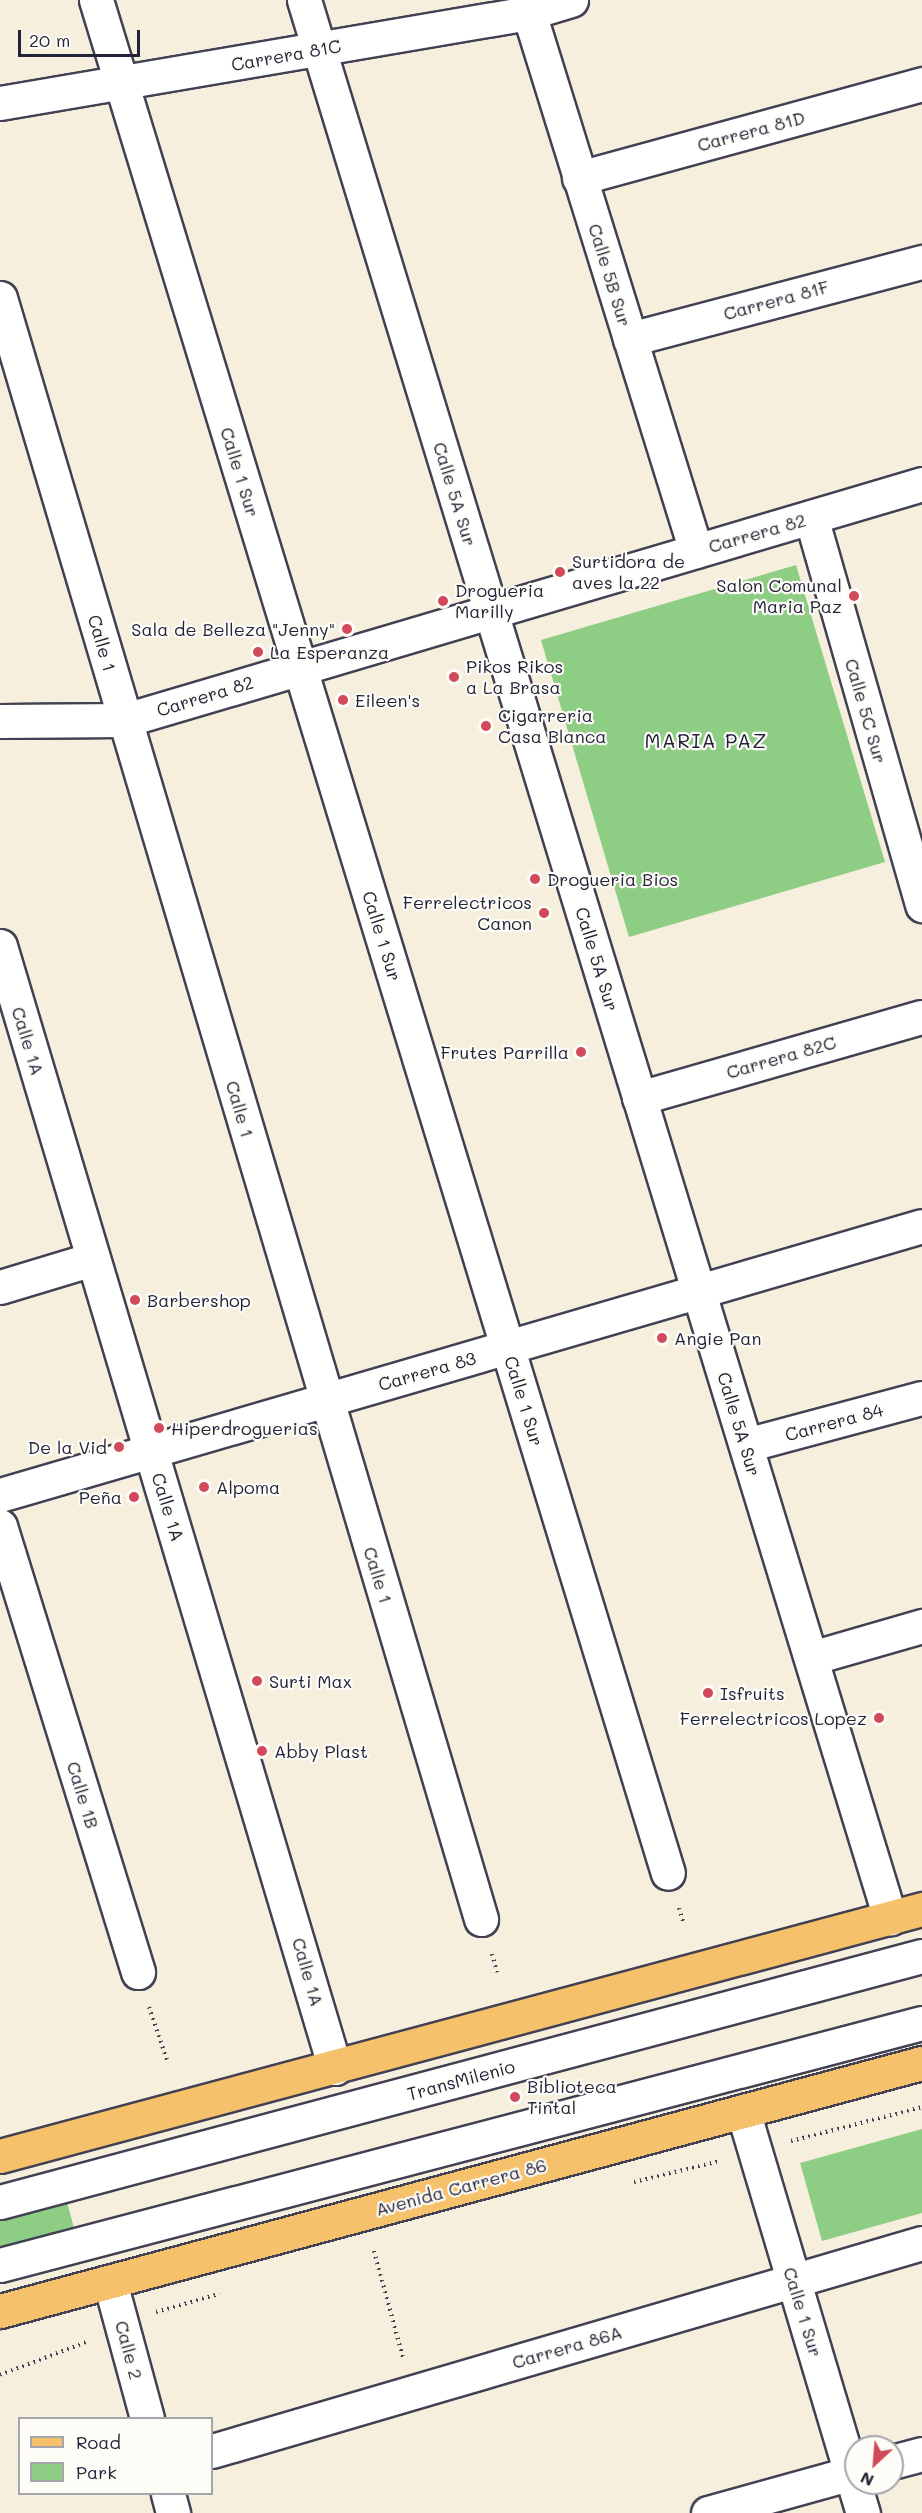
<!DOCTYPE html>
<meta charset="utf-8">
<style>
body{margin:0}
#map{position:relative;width:922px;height:2513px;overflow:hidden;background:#f6efdd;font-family:Mali,sans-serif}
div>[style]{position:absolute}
.green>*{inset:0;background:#8ecd84}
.path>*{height:4px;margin-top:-2px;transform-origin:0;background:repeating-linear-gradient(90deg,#424153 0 1.5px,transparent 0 6px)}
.roads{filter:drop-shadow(2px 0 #424153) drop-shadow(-2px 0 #424153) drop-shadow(0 2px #424153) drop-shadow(0 -2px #424153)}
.minor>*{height:33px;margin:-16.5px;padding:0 16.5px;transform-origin:16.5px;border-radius:16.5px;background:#fff}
.major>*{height:33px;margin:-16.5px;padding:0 16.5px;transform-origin:16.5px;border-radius:16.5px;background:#f5c16b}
.dots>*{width:16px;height:16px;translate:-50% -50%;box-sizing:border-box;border:3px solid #fdfcf7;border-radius:50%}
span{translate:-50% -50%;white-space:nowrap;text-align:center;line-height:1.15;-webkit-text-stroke:4.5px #fdfcf7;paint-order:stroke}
.street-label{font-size:18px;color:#22223b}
.poi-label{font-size:18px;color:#22223b}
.left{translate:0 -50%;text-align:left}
.right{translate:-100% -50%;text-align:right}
.neighbourhood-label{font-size:20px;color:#22223b;letter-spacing:1.5px}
.legend{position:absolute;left:18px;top:2417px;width:195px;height:78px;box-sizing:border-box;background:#fdfcf7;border:2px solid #a5a5ac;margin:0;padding:8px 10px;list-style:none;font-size:18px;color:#22223b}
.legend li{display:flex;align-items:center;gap:12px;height:30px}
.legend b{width:30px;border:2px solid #a5a5ac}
.north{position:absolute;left:844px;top:2435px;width:60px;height:60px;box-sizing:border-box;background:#fdfcf7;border:2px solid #a5a5ac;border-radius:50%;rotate:206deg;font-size:16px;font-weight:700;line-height:24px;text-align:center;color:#22223b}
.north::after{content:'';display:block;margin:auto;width:21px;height:27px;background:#d1495b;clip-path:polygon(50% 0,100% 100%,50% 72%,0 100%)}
.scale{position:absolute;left:18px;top:30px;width:122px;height:27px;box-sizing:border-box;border:3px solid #22223b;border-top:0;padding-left:8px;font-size:18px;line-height:21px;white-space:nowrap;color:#22223b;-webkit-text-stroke:4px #fdfcf7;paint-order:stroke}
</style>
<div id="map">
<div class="green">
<div style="clip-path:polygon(796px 565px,885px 862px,629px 937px,541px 640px)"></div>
<div style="clip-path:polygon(922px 2129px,922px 2213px,822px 2241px,800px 2163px)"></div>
<div style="clip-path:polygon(66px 2198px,75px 2232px,0 2248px,0 2218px)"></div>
</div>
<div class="path">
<div style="left:679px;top:1908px;width:14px;rotate:73deg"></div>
<div style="left:492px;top:1954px;width:19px;rotate:74deg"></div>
<div style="left:149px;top:2007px;width:59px;rotate:71.3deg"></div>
<div style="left:791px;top:2141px;width:135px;rotate:-14.5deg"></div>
<div style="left:634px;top:2182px;width:89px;rotate:-13.7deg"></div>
<div style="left:374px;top:2251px;width:111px;rotate:74.8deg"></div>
<div style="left:156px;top:2312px;width:66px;rotate:-15.9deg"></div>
<div style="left:0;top:2375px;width:95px;rotate:-20.9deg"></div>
</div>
<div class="roads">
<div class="minor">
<div style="left:96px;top:0;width:1958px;rotate:73.02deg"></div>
<div style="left:304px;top:0;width:2006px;rotate:73.01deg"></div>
<div style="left:525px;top:0;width:577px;rotate:72.76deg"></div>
<div style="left:0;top:103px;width:536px;rotate:-9.67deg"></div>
<div style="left:528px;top:13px;width:45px;rotate:-16.8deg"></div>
<div style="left:579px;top:178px;width:356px;rotate:-15.3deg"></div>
<div style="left:0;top:298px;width:1691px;rotate:73.47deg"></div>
<div style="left:630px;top:339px;width:302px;rotate:-14.8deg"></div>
<div style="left:811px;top:517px;width:404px;rotate:74deg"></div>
<div style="left:0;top:721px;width:125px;rotate:-0.5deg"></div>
<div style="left:125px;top:720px;width:831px;rotate:-16.49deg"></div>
<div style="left:0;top:946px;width:1171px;rotate:73.38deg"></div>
<div style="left:639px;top:1098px;width:294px;rotate:-16deg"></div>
<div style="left:0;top:1287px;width:97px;rotate:-16.8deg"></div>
<div style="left:746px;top:1445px;width:182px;rotate:-15deg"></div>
<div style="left:0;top:1495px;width:960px;rotate:-16.26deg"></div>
<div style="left:0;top:1526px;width:467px;rotate:72.8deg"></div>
<div style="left:811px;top:1658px;width:116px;rotate:-16.1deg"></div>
<div style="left:743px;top:2111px;width:420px;rotate:73.4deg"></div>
<div style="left:0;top:2202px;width:954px;rotate:-14.94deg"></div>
<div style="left:0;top:2265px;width:953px;rotate:-14.71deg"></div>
<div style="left:110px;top:2282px;width:141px;rotate:74.8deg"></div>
<div style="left:212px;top:2451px;width:740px;rotate:-16.33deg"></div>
<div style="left:892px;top:2462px;width:31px;rotate:-15deg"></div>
<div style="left:168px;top:2494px;width:20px;rotate:75deg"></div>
<div style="left:708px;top:2513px;width:154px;rotate:-15.5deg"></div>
</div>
<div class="major">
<div style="left:0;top:2156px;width:955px;rotate:-15deg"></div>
<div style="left:0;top:2311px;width:955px;rotate:-15.06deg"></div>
</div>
</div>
<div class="dots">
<div style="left:560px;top:572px;background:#d1495b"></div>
<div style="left:854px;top:596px;background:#d1495b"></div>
<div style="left:443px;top:601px;background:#d1495b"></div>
<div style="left:347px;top:629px;background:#d1495b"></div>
<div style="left:258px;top:652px;background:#d1495b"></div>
<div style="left:454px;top:677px;background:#d1495b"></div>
<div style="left:343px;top:700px;background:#d1495b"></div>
<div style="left:486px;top:726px;background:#d1495b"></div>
<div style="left:535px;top:879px;background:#d1495b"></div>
<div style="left:544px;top:913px;background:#d1495b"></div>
<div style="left:581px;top:1052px;background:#d1495b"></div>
<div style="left:135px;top:1300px;background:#d1495b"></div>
<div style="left:662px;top:1338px;background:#d1495b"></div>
<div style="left:159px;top:1428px;background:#d1495b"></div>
<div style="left:119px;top:1447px;background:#d1495b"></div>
<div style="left:204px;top:1487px;background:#d1495b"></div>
<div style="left:134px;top:1497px;background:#d1495b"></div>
<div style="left:257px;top:1681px;background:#d1495b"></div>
<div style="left:708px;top:1693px;background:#d1495b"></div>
<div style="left:879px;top:1718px;background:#d1495b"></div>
<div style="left:262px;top:1751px;background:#d1495b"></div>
<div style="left:515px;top:2097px;background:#d1495b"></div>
</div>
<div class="street-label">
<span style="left:286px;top:55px;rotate:-10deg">Carrera 81C</span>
<span style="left:751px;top:131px;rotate:-15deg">Carrera 81D</span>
<span style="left:610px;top:275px;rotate:73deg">Calle 5B Sur</span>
<span style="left:776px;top:300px;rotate:-15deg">Carrera 81F</span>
<span style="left:240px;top:472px;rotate:73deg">Calle 1 Sur</span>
<span style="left:455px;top:494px;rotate:73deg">Calle 5A Sur</span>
<span style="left:757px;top:533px;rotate:-16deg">Carrera 82</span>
<span style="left:102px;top:643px;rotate:74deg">Calle 1</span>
<span style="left:205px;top:696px;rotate:-17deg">Carrera 82</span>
<span style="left:866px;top:711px;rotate:74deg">Calle 5C Sur</span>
<span style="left:382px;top:936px;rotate:73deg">Calle 1 Sur</span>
<span style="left:597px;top:959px;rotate:73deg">Calle 5A Sur</span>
<span style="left:28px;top:1041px;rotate:73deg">Calle 1A</span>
<span style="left:781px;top:1057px;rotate:-16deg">Carrera 82C</span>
<span style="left:240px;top:1109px;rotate:74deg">Calle 1</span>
<span style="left:427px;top:1371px;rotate:-16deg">Carrera 83</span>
<span style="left:524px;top:1401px;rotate:73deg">Calle 1 Sur</span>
<span style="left:834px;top:1422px;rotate:-15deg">Carrera 84</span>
<span style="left:739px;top:1424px;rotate:73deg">Calle 5A Sur</span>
<span style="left:168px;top:1507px;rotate:73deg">Calle 1A</span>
<span style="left:378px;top:1575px;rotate:73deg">Calle 1</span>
<span style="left:83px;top:1795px;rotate:73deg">Calle 1B</span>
<span style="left:308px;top:1972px;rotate:74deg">Calle 1A</span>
<span style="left:461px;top:2080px;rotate:-15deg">TransMilenio</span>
<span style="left:461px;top:2187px;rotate:-15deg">Avenida Carrera 86</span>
<span style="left:803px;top:2312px;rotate:73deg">Calle 1 Sur</span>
<span style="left:567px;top:2347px;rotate:-16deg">Carrera 86A</span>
<span style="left:129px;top:2350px;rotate:75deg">Calle 2</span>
</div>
<div class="poi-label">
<span class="left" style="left:572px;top:572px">Surtidora de<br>aves la 22</span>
<span class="right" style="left:842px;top:596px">Salon Comunal<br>Maria Paz</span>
<span class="left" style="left:455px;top:601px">Drogueria<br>Marilly</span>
<span class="right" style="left:335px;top:629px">Sala de Belleza "Jenny"</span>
<span class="left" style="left:270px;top:652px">La Esperanza</span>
<span class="left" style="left:466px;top:677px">Pikos Rikos<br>a La Brasa</span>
<span class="left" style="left:355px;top:700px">Eileen's</span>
<span class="left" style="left:498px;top:726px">Cigarreria<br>Casa Blanca</span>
<span class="left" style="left:547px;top:879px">Drogueria Bios</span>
<span class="right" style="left:532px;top:913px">Ferrelectricos<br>Canon</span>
<span class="right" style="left:569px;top:1052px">Frutes Parrilla</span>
<span class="left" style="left:147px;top:1300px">Barbershop</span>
<span class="left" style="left:674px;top:1338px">Angie Pan</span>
<span class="left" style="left:171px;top:1428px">Hiperdroguerias</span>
<span class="right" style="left:107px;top:1447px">De la Vid</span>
<span class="left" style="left:216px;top:1487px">Alpoma</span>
<span class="right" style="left:122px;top:1497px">Peña</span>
<span class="left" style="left:269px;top:1681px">Surti Max</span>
<span class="left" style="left:720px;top:1693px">Isfruits</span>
<span class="right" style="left:867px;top:1718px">Ferrelectricos Lopez</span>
<span class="left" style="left:274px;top:1751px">Abby Plast</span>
<span class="left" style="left:527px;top:2097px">Biblioteca<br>Tintal</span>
</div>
<div class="neighbourhood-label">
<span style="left:706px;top:740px">MARIA PAZ</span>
</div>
<ul class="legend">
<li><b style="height:8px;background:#f5c16b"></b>Road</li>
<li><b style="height:16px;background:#8ecd84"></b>Park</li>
</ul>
<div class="north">N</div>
<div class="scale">20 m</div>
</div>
